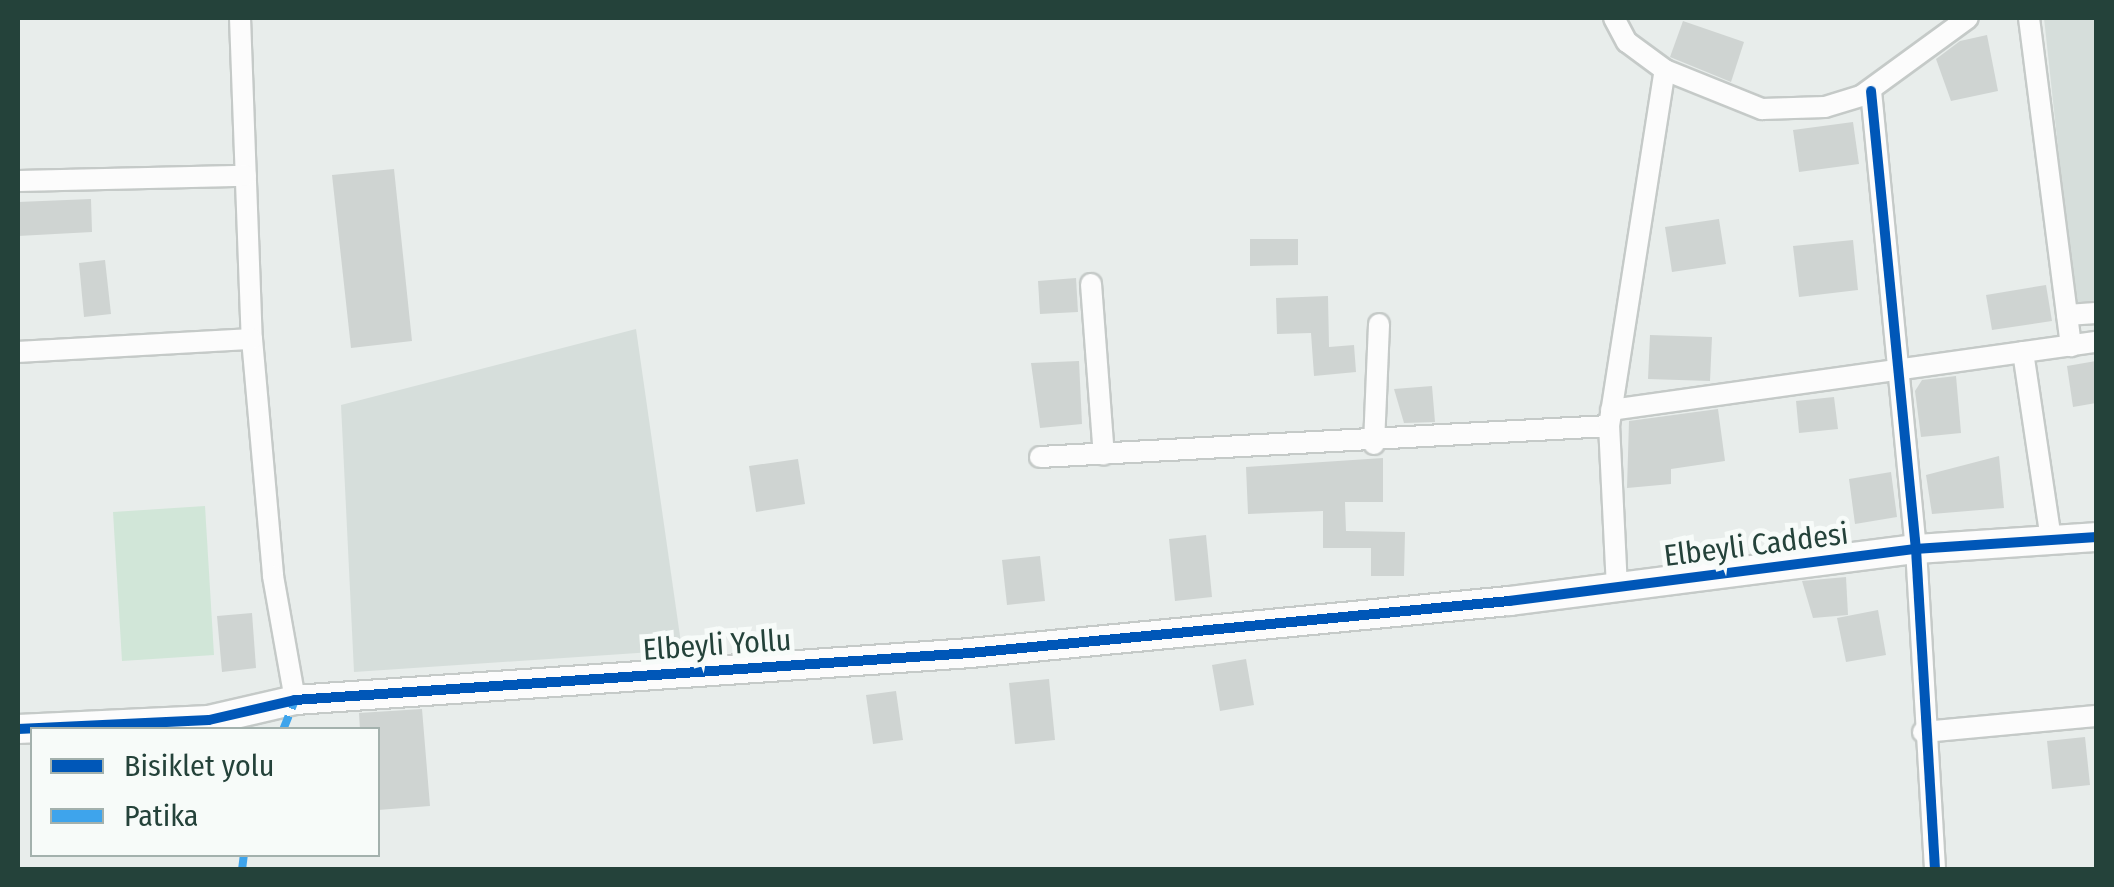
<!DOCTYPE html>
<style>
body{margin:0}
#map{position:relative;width:2114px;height:887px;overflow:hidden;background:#e8edeb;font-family:"Fira Sans Condensed",sans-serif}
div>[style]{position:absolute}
.built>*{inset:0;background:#d6dedb}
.green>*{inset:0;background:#d1e6d8}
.building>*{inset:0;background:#cfd4d2}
.roads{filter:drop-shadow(2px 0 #c5cac8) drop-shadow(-2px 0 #c5cac8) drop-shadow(0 2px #c5cac8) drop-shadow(0 -2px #c5cac8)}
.minor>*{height:20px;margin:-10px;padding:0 10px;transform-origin:10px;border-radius:10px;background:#fcfcfc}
.tertiary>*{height:28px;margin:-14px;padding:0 14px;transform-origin:14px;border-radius:14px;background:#fcfcfc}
.quiet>*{height:8px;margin-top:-4px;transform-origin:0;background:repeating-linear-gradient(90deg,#3ea4ec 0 15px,transparent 0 23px)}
.cycleway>*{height:10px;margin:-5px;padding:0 5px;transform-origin:5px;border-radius:5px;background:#0057b8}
span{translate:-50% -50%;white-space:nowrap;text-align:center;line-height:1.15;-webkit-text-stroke:10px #f7fbf9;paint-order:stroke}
.street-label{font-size:30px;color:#24423a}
.frame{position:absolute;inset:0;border:20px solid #24423a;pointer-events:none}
.legend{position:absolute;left:30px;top:727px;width:350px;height:130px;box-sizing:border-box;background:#f7fbf9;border:2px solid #a3b1ad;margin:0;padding:12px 18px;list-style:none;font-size:30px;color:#24423a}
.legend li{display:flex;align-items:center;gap:20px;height:50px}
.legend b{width:50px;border:2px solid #a3b1ad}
</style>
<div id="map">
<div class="built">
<div style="clip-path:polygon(2044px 18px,2096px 18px,2096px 301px,2075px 304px)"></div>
<div style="clip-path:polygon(636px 329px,682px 650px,354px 672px,341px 405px)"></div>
</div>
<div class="green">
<div style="clip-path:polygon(205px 506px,214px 655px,122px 661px,113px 512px)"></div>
</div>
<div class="building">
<div style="clip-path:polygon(1683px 21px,1744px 42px,1731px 82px,1670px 57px)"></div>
<div style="clip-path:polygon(1987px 35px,1998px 91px,1951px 101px,1936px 59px,1960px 41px)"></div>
<div style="clip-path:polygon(1853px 122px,1859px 164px,1799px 172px,1793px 130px)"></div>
<div style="clip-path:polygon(394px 169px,412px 341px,351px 348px,332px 175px)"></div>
<div style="clip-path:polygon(91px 199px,92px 232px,18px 236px,18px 202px)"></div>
<div style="clip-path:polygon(1719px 219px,1726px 264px,1672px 272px,1665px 227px)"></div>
<div style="clip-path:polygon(1250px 239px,1298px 239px,1298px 265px,1250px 266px)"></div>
<div style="clip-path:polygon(1853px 240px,1858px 290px,1799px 297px,1793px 246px)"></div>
<div style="clip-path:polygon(105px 260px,111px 314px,84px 317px,79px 263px)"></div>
<div style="clip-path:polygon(1076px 278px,1078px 312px,1040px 314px,1038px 281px)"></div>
<div style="clip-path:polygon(2046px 285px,2052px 321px,1992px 330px,1986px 295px)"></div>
<div style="clip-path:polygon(1328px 296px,1329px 347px,1354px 345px,1356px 372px,1314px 376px,1311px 333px,1277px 334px,1276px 298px)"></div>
<div style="clip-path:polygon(1650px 335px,1712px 337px,1710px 381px,1648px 379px)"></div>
<div style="clip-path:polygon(1079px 361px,1082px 424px,1040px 428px,1031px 363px)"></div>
<div style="clip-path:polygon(2096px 361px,2096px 403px,2073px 407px,2067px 366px)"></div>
<div style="clip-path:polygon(1956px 376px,1961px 433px,1921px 437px,1915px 391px,1922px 380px)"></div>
<div style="clip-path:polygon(1432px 386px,1435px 422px,1404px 423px,1394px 389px)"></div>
<div style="clip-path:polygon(1834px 397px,1838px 429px,1799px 433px,1796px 401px)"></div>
<div style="clip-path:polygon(1718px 409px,1725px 461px,1671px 469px,1671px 484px,1627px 488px,1629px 421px)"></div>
<div style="clip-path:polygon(1999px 456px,2004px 508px,1932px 514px,1926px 475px)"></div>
<div style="clip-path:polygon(1383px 458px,1383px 502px,1345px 502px,1346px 531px,1405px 532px,1404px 576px,1371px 576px,1371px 548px,1323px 548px,1323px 511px,1248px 514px,1246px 467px)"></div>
<div style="clip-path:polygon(798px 459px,805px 504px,756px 512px,749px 466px)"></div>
<div style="clip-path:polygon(1891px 472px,1897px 517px,1855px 524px,1849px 479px)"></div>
<div style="clip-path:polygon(1206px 535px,1212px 597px,1175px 601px,1169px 539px)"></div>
<div style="clip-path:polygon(1040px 556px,1045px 601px,1007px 605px,1002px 560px)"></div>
<div style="clip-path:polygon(1846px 577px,1848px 615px,1813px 618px,1802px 581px)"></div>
<div style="clip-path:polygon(1878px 610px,1886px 655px,1846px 662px,1837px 618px)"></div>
<div style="clip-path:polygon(252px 613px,256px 668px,222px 672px,217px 616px)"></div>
<div style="clip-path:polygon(1246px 659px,1254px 705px,1220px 711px,1212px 665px)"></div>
<div style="clip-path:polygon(1049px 679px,1055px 740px,1015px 744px,1009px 683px)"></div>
<div style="clip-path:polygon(896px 691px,903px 740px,873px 744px,866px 695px)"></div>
<div style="clip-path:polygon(422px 709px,430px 806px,378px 810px,378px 730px,360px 730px,359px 713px)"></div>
<div style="clip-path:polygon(2085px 737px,2090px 785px,2052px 789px,2047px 741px)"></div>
</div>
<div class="roads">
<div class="minor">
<div style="left:240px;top:18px;width:321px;rotate:87.9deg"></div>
<div style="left:252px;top:339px;width:238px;rotate:84.9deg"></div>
<div style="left:273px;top:576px;width:126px;rotate:79.9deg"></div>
<div style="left:1614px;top:18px;width:27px;rotate:62deg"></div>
<div style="left:1627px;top:42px;width:47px;rotate:36.4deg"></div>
<div style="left:1665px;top:70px;width:105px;rotate:21.9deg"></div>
<div style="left:1762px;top:109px;width:63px;rotate:-1.8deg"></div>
<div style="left:1825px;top:107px;width:38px;rotate:-17deg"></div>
<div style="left:1861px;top:96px;width:132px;rotate:-36.1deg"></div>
<div style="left:2029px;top:18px;width:331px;rotate:82.7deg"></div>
<div style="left:1871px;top:91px;width:460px;rotate:84.4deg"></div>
<div style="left:1916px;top:549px;width:322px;rotate:86.6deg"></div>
<div style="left:18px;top:181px;width:228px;rotate:-1.3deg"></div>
<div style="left:1091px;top:284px;width:171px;rotate:85.7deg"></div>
<div style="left:2067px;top:315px;width:29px;rotate:-4deg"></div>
<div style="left:18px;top:352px;width:234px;rotate:-3.2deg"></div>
<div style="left:2023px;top:352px;width:189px;rotate:81.5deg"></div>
<div style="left:1611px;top:410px;width:490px;rotate:-8deg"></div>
<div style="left:1374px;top:444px;width:120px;rotate:-87.6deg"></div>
<div style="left:1040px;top:457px;width:570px;rotate:-3.12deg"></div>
<div style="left:1617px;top:588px;width:162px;rotate:-92.8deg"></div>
<div style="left:1609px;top:426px;width:360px;rotate:-81.1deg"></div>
<div style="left:1923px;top:732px;width:174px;rotate:-5.3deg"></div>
</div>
<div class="tertiary">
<div style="left:18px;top:729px;width:191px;rotate:-2.7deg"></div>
<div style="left:209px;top:720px;width:88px;rotate:-13.1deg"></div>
<div style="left:295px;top:700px;width:677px;rotate:-3.98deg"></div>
<div style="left:970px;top:653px;width:542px;rotate:-5.51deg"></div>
<div style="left:1509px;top:601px;width:410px;rotate:-7.3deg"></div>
<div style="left:1916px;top:549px;width:180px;rotate:-3.8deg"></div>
</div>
</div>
<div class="quiet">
<div style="left:283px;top:730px;width:32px;rotate:-68deg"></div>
<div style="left:242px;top:870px;width:16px;rotate:-83deg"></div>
</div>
<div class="cycleway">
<div style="left:1871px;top:91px;width:460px;rotate:84.4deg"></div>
<div style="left:1916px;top:549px;width:322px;rotate:86.6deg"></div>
<div style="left:18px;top:729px;width:191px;rotate:-2.7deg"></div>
<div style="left:209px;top:720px;width:88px;rotate:-13.1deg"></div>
<div style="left:295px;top:700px;width:677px;rotate:-3.98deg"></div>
<div style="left:970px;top:653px;width:542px;rotate:-5.51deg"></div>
<div style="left:1509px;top:601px;width:410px;rotate:-7.3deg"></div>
<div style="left:1916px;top:549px;width:180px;rotate:-3.8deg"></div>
</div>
<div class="street-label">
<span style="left:1756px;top:545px;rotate:-7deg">Elbeyli Caddesi</span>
<span style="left:717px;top:645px;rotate:-4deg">Elbeyli Yollu</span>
</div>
<div class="frame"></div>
<ul class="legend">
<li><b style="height:12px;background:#0057b8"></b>Bisiklet yolu</li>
<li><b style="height:12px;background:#3ea4ec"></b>Patika</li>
</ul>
</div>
